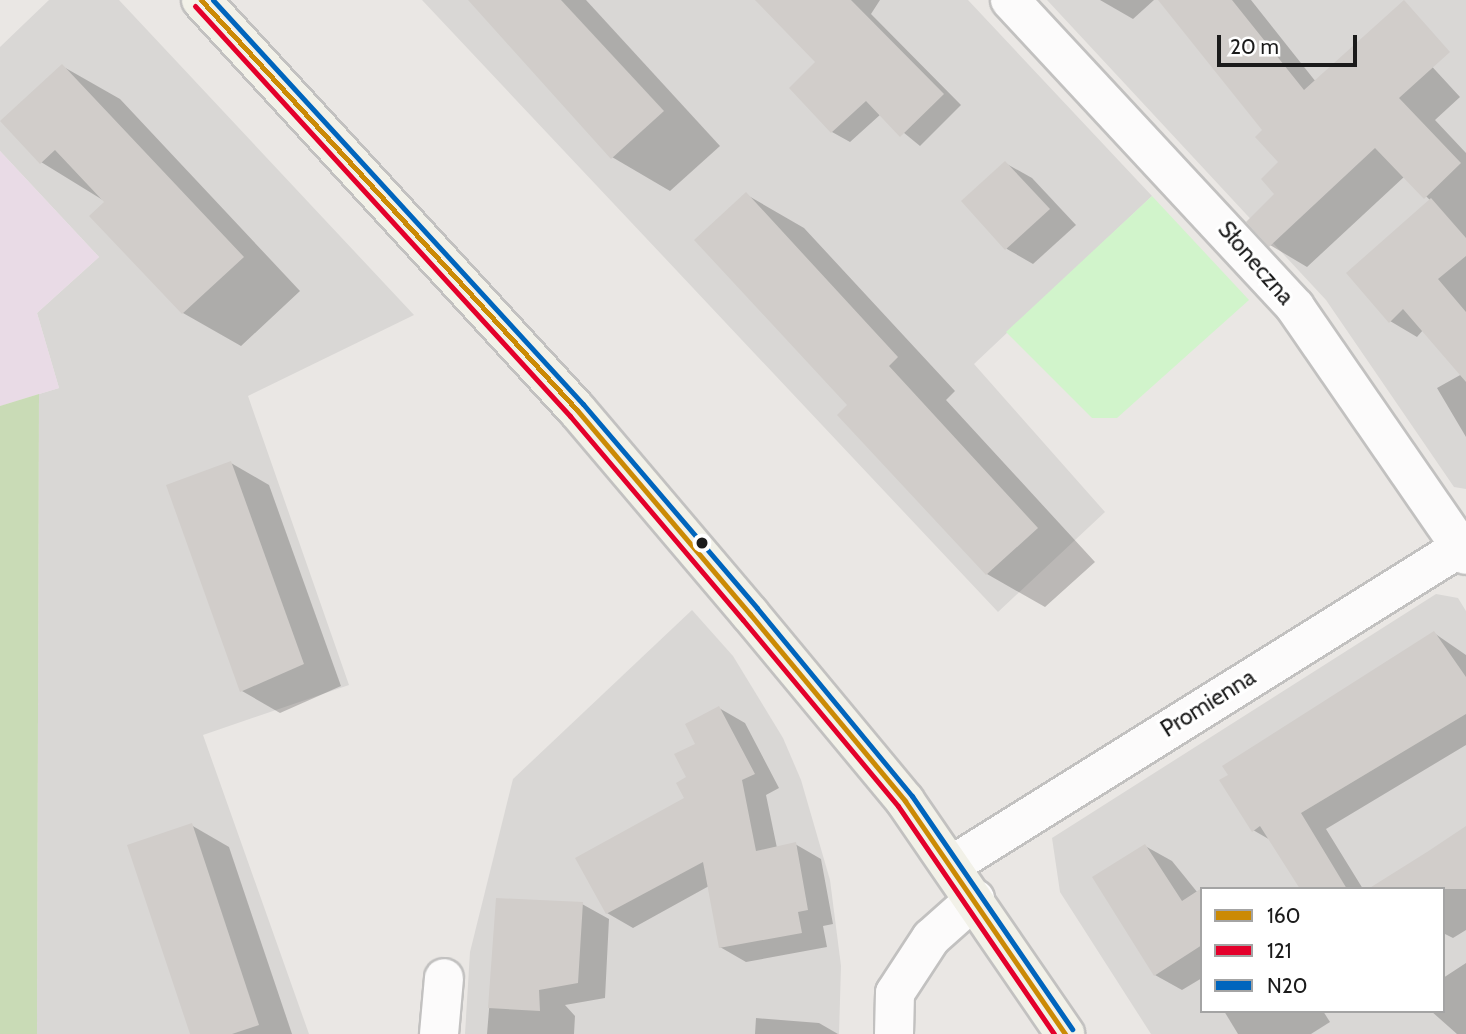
<!DOCTYPE html>
<meta charset="utf-8">
<style>
body{margin:0}
#map{position:relative;width:1466px;height:1034px;overflow:hidden;background:#eae7e4;font-family:Cabin,sans-serif}
div>[style]{position:absolute}
.residential>*{inset:0;background:#d9d7d5}
.industrial>*{inset:0;background:#e9dbe6}
.forest>*{inset:0;background:#c9dbb6}
.park>*{inset:0;background:#d1f4cb}
.shadow>*{inset:0;background:#0003}
.building>*{inset:0;background:#d1cdca}
.roads{filter:drop-shadow(2px 0 #c2c1c0) drop-shadow(-2px 0 #c2c1c0) drop-shadow(0 2px #c2c1c0) drop-shadow(0 -2px #c2c1c0)}
.minor>*{height:38px;margin:-19px;padding:0 19px;transform-origin:19px;border-radius:19px;background:#fcfbfb}
.secondary>*{height:38px;margin:-19px;padding:0 19px;transform-origin:19px;border-radius:19px;background:#f2f1e8}
.bus-1>*{height:5px;margin:-2.5px;padding:0 2.5px;transform-origin:2.5px;border-radius:2.5px;background:#cb8a05}
.bus-2>*{height:5px;margin:-2.5px;padding:0 2.5px;transform-origin:2.5px;border-radius:2.5px;background:#e4002b}
.bus-3>*{height:5px;margin:-2.5px;padding:0 2.5px;transform-origin:2.5px;border-radius:2.5px;background:#0065bd}
.dots>*{width:19px;height:19px;translate:-50% -50%;box-sizing:border-box;border:4px solid #fff;border-radius:50%}
span{translate:-50% -50%;white-space:nowrap;text-align:center;line-height:1.15;-webkit-text-stroke:6px #fff;paint-order:stroke}
.street-label{font-size:23px;color:#1b1b1b}
.legend{position:absolute;left:1200px;top:887px;width:245px;height:126px;box-sizing:border-box;background:#fff;border:2px solid #a4a4a4;margin:0;padding:9px 12px;list-style:none;font-size:21px;color:#1b1b1b}
.legend li{display:flex;align-items:center;gap:14px;height:35px}
.legend b{width:35px;border:2px solid #a4a4a4}
.scale{position:absolute;left:1217px;top:35px;width:140px;height:32px;box-sizing:border-box;border:4px solid #1b1b1b;border-top:0;padding-left:9px;font-size:21px;line-height:24px;white-space:nowrap;color:#1b1b1b;-webkit-text-stroke:5px #fff;paint-order:stroke}
</style>
<div id="map">
<div class="residential">
<div style="clip-path:polygon(49px 0,119px 0,414px 315px,248px 396px,349px 685px,203px 735px,309px 1034px,37px 1034px,39px 394px,59px 388px,37px 313px,99px 257px,0 151px,0 47px)"></div>
<div style="clip-path:polygon(422px 0,968px 0,1152px 196px,974px 364px,1105px 512px,998px 612px)"></div>
<div style="clip-path:polygon(1047px 0,1466px 0,1466px 489px,1454px 487px,1326px 300px)"></div>
<div style="clip-path:polygon(evenodd,1436px 594px,1458px 598px,1466px 611px,1466px 1034px,1151px 1034px,1060px 892px,1052px 838px,1436px 594px,1202px 889px,1443px 889px,1443px 1011px,1202px 1011px,1202px 889px)"></div>
<div style="clip-path:polygon(692px 610px,733px 656px,783px 738px,801px 780px,830px 880px,841px 966px,839px 1034px,465px 1034px,470px 952px,513px 779px)"></div>
</div>
<div class="industrial">
<div style="clip-path:polygon(0 151px,99px 257px,37px 313px,59px 388px,0 406px)"></div>
</div>
<div class="forest">
<div style="clip-path:polygon(39px 394px,37px 1034px,0 1034px,0 406px)"></div>
</div>
<div class="park">
<div style="clip-path:polygon(1152px 196px,1249px 300px,1117px 418px,1092px 418px,1006px 332px)"></div>
</div>
<div class="shadow">
<div style="clip-path:polygon(470px 0,586px 0,720px 146px,670px 191px,612px 157px)"></div>
<div style="clip-path:polygon(758px 0,880px 0,871px 14px,961px 105px,920px 146px,881px 114px,850px 142px,832px 132px,818px 62px)"></div>
<div style="clip-path:polygon(1100px 0,1154px 0,1133px 19px)"></div>
<div style="clip-path:polygon(1160px 0,1251px 0,1316px 82px,1414px 47px,1460px 97px,1435px 120px,1466px 153px,1466px 437px,1437px 388px,1462px 374px,1423px 330px,1417px 337px,1390px 321px,1431px 201px,1405px 176px,1307px 267px,1270px 245px,1281px 162px,1265px 131px)"></div>
<div style="clip-path:polygon(62px 66px,120px 99px,300px 291px,241px 346px,183px 313px,91px 216px,106px 202px,41px 162px)"></div>
<div style="clip-path:polygon(1005px 163px,1032px 178px,1076px 225px,1033px 264px,1007px 249px,963px 201px)"></div>
<div style="clip-path:polygon(747px 195px,804px 228px,955px 391px,946px 400px,1095px 562px,1045px 607px,987px 574px,849px 406px)"></div>
<div style="clip-path:polygon(231px 463px,269px 485px,341px 686px,280px 713px,242px 691px)"></div>
<div style="clip-path:polygon(1434px 633px,1466px 655px,1466px 745px,1326px 829px,1363px 889px,1301px 889px,1272px 841px,1253px 830px)"></div>
<div style="clip-path:polygon(719px 708px,745px 723px,779px 788px,766px 795px,777px 848px,795px 844px,821px 859px,833px 924px,823px 926px,827px 947px,746px 962px,720px 947px,709px 886px,633px 928px,607px 913px,686px 799px,697px 745px)"></div>
<div style="clip-path:polygon(191px 825px,229px 847px,292px 1034px,192px 1034px)"></div>
<div style="clip-path:polygon(1466px 828px,1466px 930px,1453px 938px,1443px 933px,1443px 889px)"></div>
<div style="clip-path:polygon(1145px 846px,1172px 861px,1202px 898px,1202px 978px,1182px 990px,1155px 975px)"></div>
<div style="clip-path:polygon(498px 900px,582px 904px,609px 919px,605px 998px,565px 1005px,575px 1016px,574px 1034px,487px 1034px)"></div>
<div style="clip-path:polygon(1466px 963px,1466px 1034px,1457px 1034px,1431px 1011px,1443px 1011px,1443px 978px)"></div>
<div style="clip-path:polygon(1224px 1011px,1323px 1011px,1330px 1022px,1311px 1034px,1238px 1034px)"></div>
<div style="clip-path:polygon(756px 1018px,819px 1023px,838px 1034px,755px 1034px)"></div>
</div>
<div class="building">
<div style="clip-path:polygon(468px 0,561px 0,664px 111px,611px 159px)"></div>
<div style="clip-path:polygon(755px 0,851px 0,944px 94px,900px 137px,866px 101px,831px 133px,789px 88px,815px 62px)"></div>
<div style="clip-path:polygon(1158px 0,1232px 0,1304px 90px,1404px 0,1450px 52px,1399px 98px,1461px 163px,1424px 199px,1375px 148px,1269px 247px,1246px 222px,1274px 194px,1261px 179px,1278px 162px,1255px 137px,1262px 130px)"></div>
<div style="clip-path:polygon(62px 64px,244px 257px,182px 314px,89px 216px,104px 202px,55px 150px,40px 164px,0 121px)"></div>
<div style="clip-path:polygon(1005px 161px,1050px 209px,1005px 250px,961px 201px)"></div>
<div style="clip-path:polygon(746px 192px,898px 357px,889px 366px,1038px 528px,986px 575px,837px 415px,847px 405px,694px 240px)"></div>
<div style="clip-path:polygon(1431px 198px,1466px 238px,1466px 256px,1438px 279px,1466px 312px,1466px 382px,1403px 309px,1389px 323px,1346px 273px)"></div>
<div style="clip-path:polygon(231px 461px,304px 664px,240px 692px,166px 485px)"></div>
<div style="clip-path:polygon(1434px 631px,1466px 677px,1466px 714px,1301px 813px,1347px 889px,1300px 889px,1260px 826px,1252px 832px,1219px 780px,1228px 775px,1222px 766px)"></div>
<div style="clip-path:polygon(719px 706px,755px 774px,742px 780px,756px 851px,796px 842px,808px 910px,798px 912px,802px 933px,719px 948px,703px 862px,606px 914px,575px 858px,684px 798px,676px 783px,686px 777px,674px 754px,695px 744px,685px 724px)"></div>
<div style="clip-path:polygon(192px 823px,259px 1025px,232px 1034px,190px 1034px,127px 845px)"></div>
<div style="clip-path:polygon(1466px 826px,1466px 889px,1368px 889px,1427px 852px)"></div>
<div style="clip-path:polygon(1145px 844px,1182px 901px,1202px 888px,1202px 945px,1154px 976px,1092px 877px)"></div>
<div style="clip-path:polygon(496px 898px,583px 902px,578px 983px,539px 990px,540px 1011px,488px 1008px)"></div>
</div>
<div class="roads">
<div class="minor">
<div style="left:1010px;top:0;width:419px;rotate:47.1deg"></div>
<div style="left:1295px;top:307px;width:301px;rotate:55.4deg"></div>
<div style="left:952px;top:865px;width:606px;rotate:-31.99deg"></div>
<div style="left:439px;top:1034px;width:56px;rotate:-84.9deg"></div>
<div style="left:894px;top:1034px;width:41px;rotate:-88.6deg"></div>
<div style="left:895px;top:993px;width:66px;rotate:-56.8deg"></div>
<div style="left:931px;top:938px;width:59px;rotate:-41.6deg"></div>
</div>
<div class="secondary">
<div style="left:201px;top:0;width:556px;rotate:47.48deg"></div>
<div style="left:577px;top:410px;width:267px;rotate:49.7deg"></div>
<div style="left:750px;top:614px;width:243px;rotate:50.3deg"></div>
<div style="left:905px;top:801px;width:283px;rotate:55.5deg"></div>
</div>
</div>
<div class="bus-1">
<div style="left:201px;top:0;width:556px;rotate:47.48deg"></div>
<div style="left:577px;top:410px;width:267px;rotate:49.7deg"></div>
<div style="left:750px;top:614px;width:243px;rotate:50.3deg"></div>
<div style="left:905px;top:801px;width:283px;rotate:55.5deg"></div>
</div>
<div class="bus-2">
<div style="left:195px;top:6px;width:556px;rotate:47.55deg"></div>
<div style="left:570px;top:416px;width:267px;rotate:49.7deg"></div>
<div style="left:743px;top:620px;width:242px;rotate:50.2deg"></div>
<div style="left:898px;top:806px;width:276px;rotate:55.6deg"></div>
</div>
<div class="bus-3">
<div style="left:213px;top:0;width:548px;rotate:47.52deg"></div>
<div style="left:583px;top:404px;width:268px;rotate:49.5deg"></div>
<div style="left:757px;top:608px;width:244px;rotate:50.5deg"></div>
<div style="left:912px;top:796px;width:283px;rotate:55.5deg"></div>
</div>
<div class="dots">
<div style="left:702px;top:543px;background:#1b1b1b"></div>
</div>
<div class="street-label">
<span style="left:1256px;top:263px;rotate:49deg">Słoneczna</span>
<span style="left:1208px;top:703px;rotate:-32deg">Promienna</span>
</div>
<ul class="legend">
<li><b style="height:9px;background:#cb8a05"></b>160</li>
<li><b style="height:9px;background:#e4002b"></b>121</li>
<li><b style="height:9px;background:#0065bd"></b>N20</li>
</ul>
<div class="scale">20 m</div>
</div>
